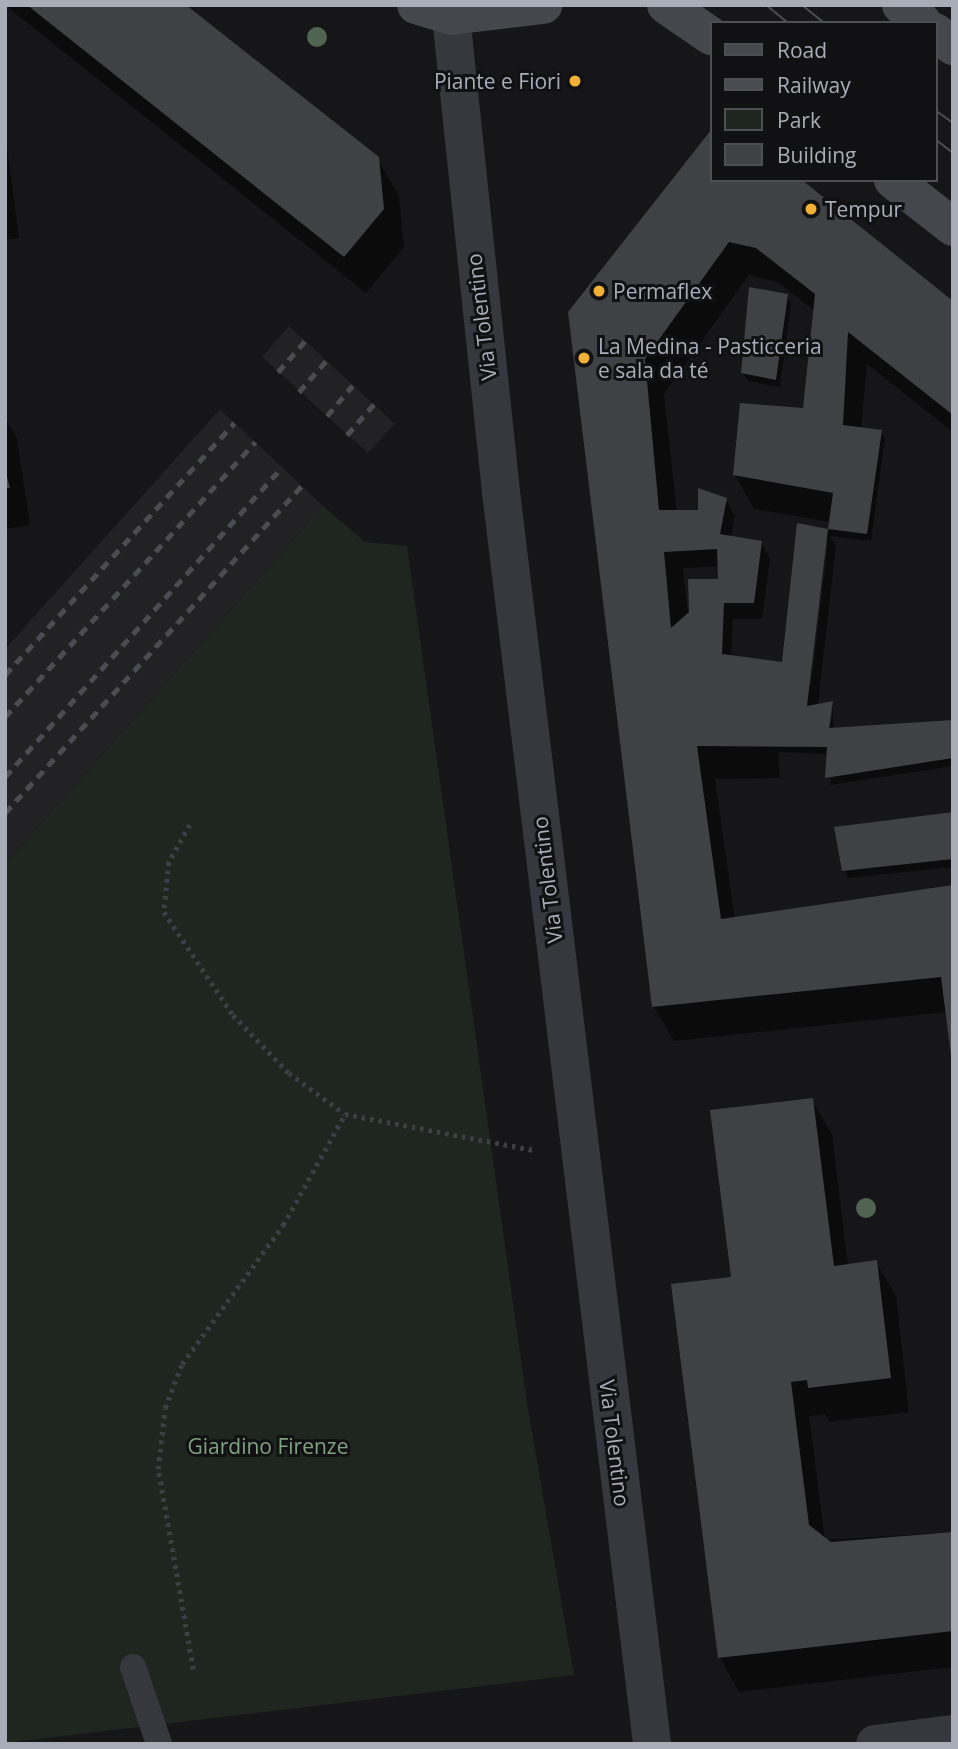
<!DOCTYPE html>
<meta charset="utf-8">
<style>
body{margin:0}
#map{position:relative;width:958px;height:1749px;overflow:hidden;background:#161618;font-family:"Open Sans",sans-serif}
div>[style]{position:absolute}
.built>*{inset:0;background:#222225}
.green>*{inset:0;background:#1e261f}
.shadow>*{inset:0;background:#0007}
.building>*{inset:0;background:#404145}
.path>*{height:4.5px;margin-top:-2.25px;transform-origin:0;background:repeating-linear-gradient(90deg,#3d3f44 0 3.5px,transparent 0 8.5px)}
.lane>*{height:26px;margin:-13px;padding:0 13px;transform-origin:13px;border-radius:13px;background:#37383d}
.street>*{height:38px;margin:-19px;padding:0 19px;transform-origin:19px;border-radius:19px;background:#37383d}
.secondary>*{height:38px;margin:-19px;padding:0 19px;transform-origin:19px;border-radius:19px;background:#45474d}
.tram>*{height:2px;margin:-1px;padding:0 1px;transform-origin:1px;border-radius:1px;background:#4a4c52}
.rail>*{height:5px;margin-top:-2.5px;transform-origin:0;background:repeating-linear-gradient(90deg,#4a4c52 0 9px,transparent 0 16px)}
.trees>*{width:20px;height:20px;margin:-10px;border-radius:50%;background:#506452}
.dots>*{width:19px;height:19px;translate:-50% -50%;box-sizing:border-box;border:4px solid #111113;border-radius:50%}
span{translate:-50% -50%;white-space:nowrap;text-align:center;line-height:1.15;-webkit-text-stroke:6px #111113;paint-order:stroke}
.poi-label{font-size:21px;color:#a8adb8}
.right{translate:-100% -50%;text-align:right}
.left{translate:0 -50%;text-align:left}
.street-label{font-size:21px;color:#a8adb8}
.park-label{font-size:21px;color:#7fa381}
.frame{position:absolute;inset:0;border:7px solid #a8adb8;pointer-events:none}
.legend{position:absolute;left:710px;top:21px;width:228px;height:161px;box-sizing:border-box;background:#111113;border:2px solid #4d4f55;margin:0;padding:9px 12px;list-style:none;font-size:21px;color:#a8adb8}
.legend li{display:flex;align-items:center;gap:14px;height:35px}
.legend b{width:35px;border:2px solid #4d4f55}
</style>
<div id="map">
<div class="built">
<div style="clip-path:polygon(289px 326px,395px 424px,368px 453px,262px 357px)"></div>
<div style="clip-path:polygon(220px 409px,323px 506px,5px 864px,5px 649px)"></div>
</div>
<div class="green">
<div style="clip-path:polygon(323px 506px,365px 542px,407px 546px,527px 1403px,574px 1675px,5px 1743px,5px 864px)"></div>
</div>
<div class="shadow">
<div style="clip-path:polygon(5px 5px,183px 5px,377px 158px,399px 196px,404px 247px,366px 293px)"></div>
<div style="clip-path:polygon(5px 131px,19px 238px,5px 240px)"></div>
<div style="clip-path:polygon(evenodd,711px 133px,711px 180px,801px 180px,953px 301px,953px 432px,867px 364px,861px 429px,881px 431px,885px 439px,871px 541px,830px 536px,836px 547px,818px 704px,832px 703px,834px 729px,953px 722px,953px 766px,831px 785px,828px 754px,778px 752px,780px 778px,715px 779px,735px 919px,953px 889px,947px 1012px,674px 1041px,654px 1007px,570px 313px,711px 133px,749px 275px,777px 282px,815px 311px,805px 410px,735px 475px,754px 509px,830px 522px,829px 531px,799px 525px,783px 664px,731px 657px,733px 619px,762px 619px,770px 559px,761px 542px,731px 537px,735px 516px,726px 500px,700px 511px,677px 512px,664px 394px,749px 275px,711px 133px,824px 542px,828px 542px,811px 685px,807px 684px,824px 542px,711px 133px,720px 566px,720px 580px,688px 613px,683px 568px,720px 566px,711px 133px,830px 709px,833px 709px,829px 737px,826px 736px,830px 709px)"></div>
<div style="clip-path:polygon(787px 296px,791px 304px,780px 387px,748px 381px,743px 373px)"></div>
<div style="clip-path:polygon(5px 418px,17px 438px,30px 525px,5px 529px)"></div>
<div style="clip-path:polygon(953px 813px,953px 867px,848px 878px,844px 870px)"></div>
<div style="clip-path:polygon(812px 1100px,832px 1134px,848px 1266px,876px 1262px,896px 1296px,909px 1412px,829px 1422px,825px 1414px,809px 1416px,825px 1540px,953px 1532px,953px 1667px,739px 1692px,720px 1658px,673px 1286px,733px 1279px)"></div>
</div>
<div class="building">
<div style="clip-path:polygon(27px 5px,186px 5px,379px 157px,384px 209px,344px 257px)"></div>
<div style="clip-path:polygon(evenodd,711px 130px,711px 180px,802px 180px,953px 301px,953px 415px,848px 332px,843px 425px,882px 430px,867px 534px,828px 529px,833px 493px,733px 475px,740px 403px,803px 408px,815px 294px,756px 248px,729px 242px,645px 359px,659px 510px,698px 510px,698px 488px,727px 498px,720px 534px,762px 541px,754px 603px,724px 603px,722px 654px,782px 662px,797px 523px,828px 529px,807px 706px,833px 701px,829px 728px,953px 720px,953px 758px,825px 778px,827px 747px,697px 746px,721px 919px,953px 885px,953px 1071px,941px 977px,652px 1007px,568px 312px,711px 130px,717px 549px,718px 579px,688px 579px,689px 612px,671px 628px,664px 552px,717px 549px)"></div>
<div style="clip-path:polygon(749px 287px,788px 294px,776px 380px,741px 373px)"></div>
<div style="clip-path:polygon(5px 469px,10px 488px,5px 488px)"></div>
<div style="clip-path:polygon(953px 812px,953px 859px,842px 871px,834px 827px)"></div>
<div style="clip-path:polygon(813px 1098px,834px 1266px,877px 1260px,891px 1378px,808px 1388px,807px 1380px,791px 1382px,809px 1525px,831px 1542px,953px 1532px,953px 1631px,718px 1658px,671px 1284px,731px 1277px,710px 1110px)"></div>
</div>
<div class="path">
<div style="left:190px;top:825px;width:43px;rotate:119.6deg"></div>
<div style="left:169px;top:862px;width:50px;rotate:95.7deg"></div>
<div style="left:164px;top:912px;width:124px;rotate:56.2deg"></div>
<div style="left:233px;top:1015px;width:81px;rotate:46deg"></div>
<div style="left:289px;top:1073px;width:69px;rotate:36.2deg"></div>
<div style="left:345px;top:1114px;width:192px;rotate:10.8deg"></div>
<div style="left:193px;top:1669px;width:203px;rotate:-99.9deg"></div>
<div style="left:158px;top:1469px;width:61px;rotate:-83.5deg"></div>
<div style="left:165px;top:1408px;width:47px;rotate:-68.9deg"></div>
<div style="left:182px;top:1364px;width:172px;rotate:-54deg"></div>
<div style="left:283px;top:1225px;width:127px;rotate:-60.8deg"></div>
</div>
<div class="lane">
<div style="left:133px;top:1667px;width:81px;rotate:71.3deg"></div>
</div>
<div class="street">
<div style="left:451px;top:16px;width:479px;rotate:84deg"></div>
<div style="left:501px;top:492px;width:1261px;rotate:83.12deg"></div>
<div style="left:875px;top:1744px;width:79px;rotate:-7.3deg"></div>
</div>
<div class="secondary">
<div style="left:416px;top:5px;width:37px;rotate:17deg"></div>
<div style="left:451px;top:16px;width:93px;rotate:-6.8deg"></div>
<div style="left:666px;top:5px;width:55px;rotate:34.6deg"></div>
<div style="left:901px;top:5px;width:28px;rotate:39deg"></div>
<div style="left:935px;top:32px;width:23px;rotate:38deg"></div>
<div style="left:893px;top:180px;width:76px;rotate:38.1deg"></div>
</div>
<div class="tram">
<div style="left:766px;top:5px;width:28px;rotate:39deg"></div>
<div style="left:802px;top:5px;width:28px;rotate:39deg"></div>
<div style="left:935px;top:110px;width:22px;rotate:36deg"></div>
<div style="left:935px;top:139px;width:23px;rotate:38deg"></div>
</div>
<div class="rail">
<div style="left:278px;top:372px;width:41px;rotate:-48.9deg"></div>
<div style="left:299px;top:392px;width:41px;rotate:-48.9deg"></div>
<div style="left:327px;top:416px;width:40px;rotate:-50deg"></div>
<div style="left:347px;top:435px;width:41px;rotate:-48.9deg"></div>
<div style="left:5px;top:675px;width:341px;rotate:-47.7deg"></div>
<div style="left:5px;top:717px;width:372px;rotate:-47.7deg"></div>
<div style="left:5px;top:777px;width:416px;rotate:-48.2deg"></div>
<div style="left:5px;top:813px;width:442px;rotate:-47.8deg"></div>
</div>
<div class="trees">
<div style="left:317px;top:37px"></div>
<div style="left:866px;top:1208px"></div>
</div>
<div class="dots">
<div style="left:575px;top:81px;background:#f2b134"></div>
<div style="left:811px;top:209px;background:#f2b134"></div>
<div style="left:599px;top:291px;background:#f2b134"></div>
<div style="left:584px;top:358px;background:#f2b134"></div>
</div>
<div class="poi-label">
<span class="right" style="left:561px;top:81px">Piante e Fiori</span>
<span class="left" style="left:825px;top:209px">Tempur</span>
<span class="left" style="left:613px;top:291px">Permaflex</span>
<span class="left" style="left:598px;top:358px">La Medina - Pasticceria<br>e sala da té</span>
</div>
<div class="street-label">
<span style="left:481px;top:317px;rotate:-97deg">Via Tolentino</span>
<span style="left:547px;top:880px;rotate:-97deg">Via Tolentino</span>
<span style="left:615px;top:1443px;rotate:83deg">Via Tolentino</span>
</div>
<div class="park-label">
<span style="left:268px;top:1446px">Giardino Firenze</span>
</div>
<div class="frame"></div>
<ul class="legend">
<li><b style="height:9px;background:#45474d"></b>Road</li>
<li><b style="height:9px;background:#4a4c52"></b>Railway</li>
<li><b style="height:19px;background:#1e261f"></b>Park</li>
<li><b style="height:19px;background:#404145"></b>Building</li>
</ul>
</div>
